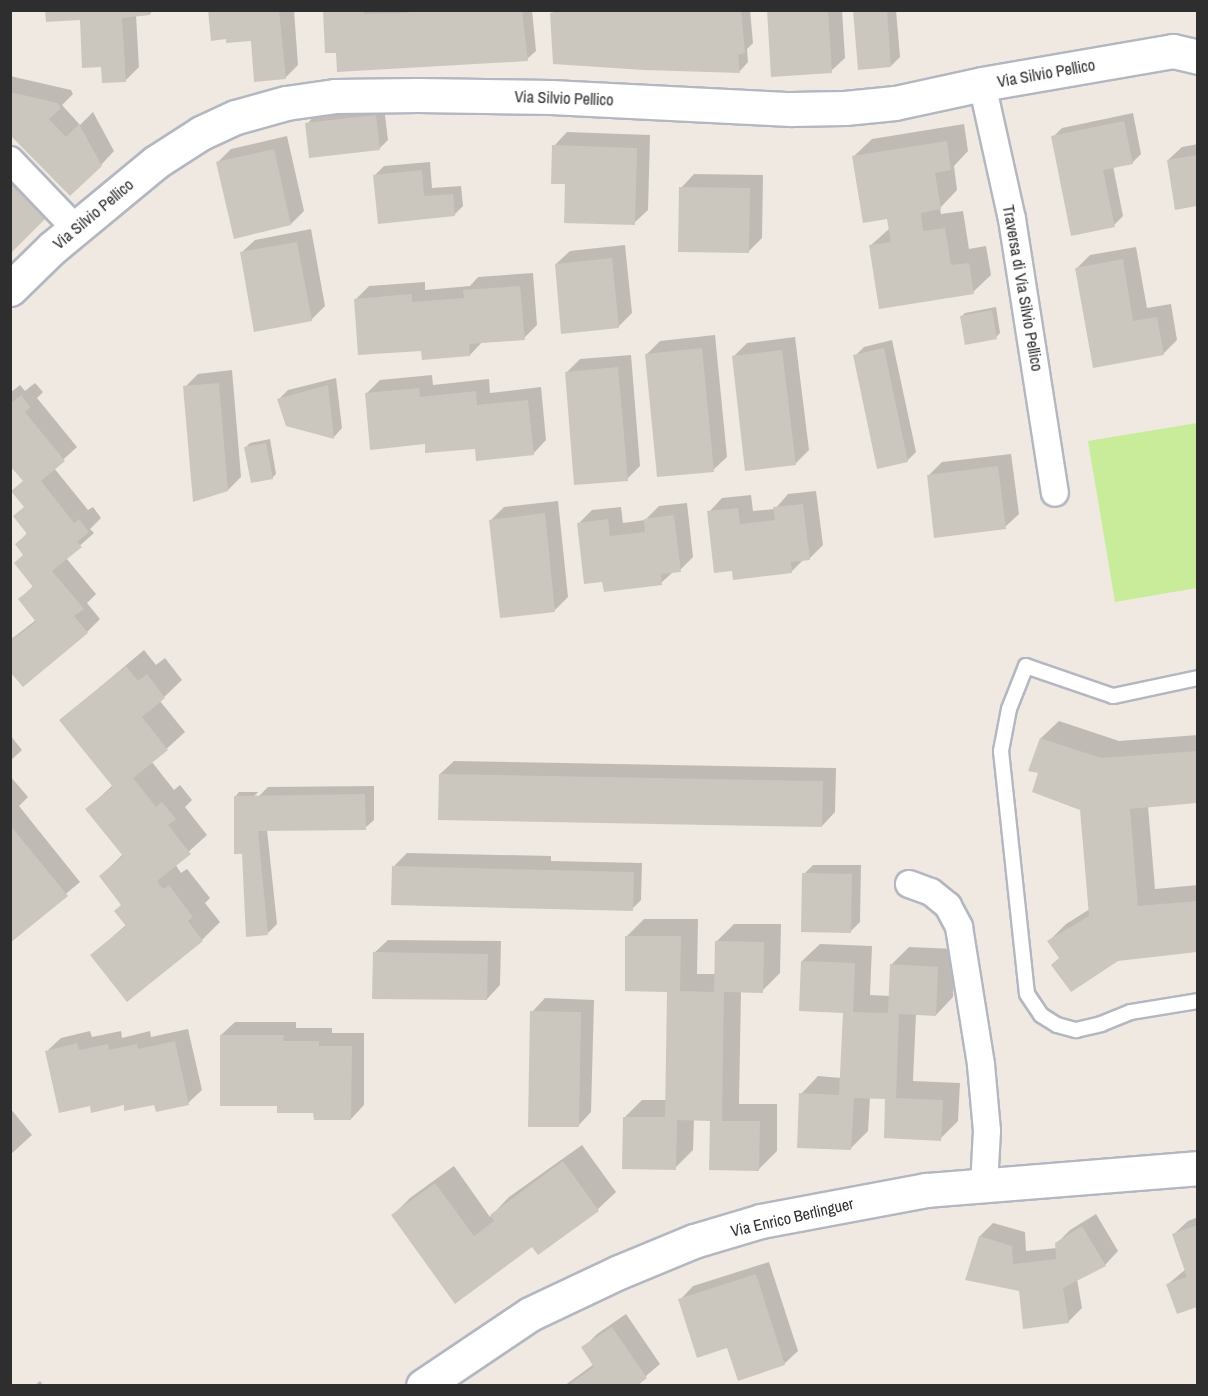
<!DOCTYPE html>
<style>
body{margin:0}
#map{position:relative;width:1208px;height:1396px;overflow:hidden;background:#efe9e1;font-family:"Archivo Narrow",sans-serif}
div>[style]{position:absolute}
.pitch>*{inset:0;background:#c9ec9a}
.shadow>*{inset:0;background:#0003}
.building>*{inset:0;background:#cbc7bf}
.roads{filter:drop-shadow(2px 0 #b4b7c1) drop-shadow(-2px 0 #b4b7c1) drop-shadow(0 2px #b4b7c1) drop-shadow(0 -2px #b4b7c1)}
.service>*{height:14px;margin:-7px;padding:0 7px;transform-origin:7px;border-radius:7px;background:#fff}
.minor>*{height:26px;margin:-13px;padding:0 13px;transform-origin:13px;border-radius:13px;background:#fff}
.tertiary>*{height:33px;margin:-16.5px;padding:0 16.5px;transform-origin:16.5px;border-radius:16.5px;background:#fff}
span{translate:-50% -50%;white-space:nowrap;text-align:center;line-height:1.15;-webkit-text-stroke:5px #fff;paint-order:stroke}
.street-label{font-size:16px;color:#2e2e2e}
.frame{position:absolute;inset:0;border:12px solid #2e2e2e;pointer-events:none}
</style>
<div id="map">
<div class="pitch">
<div style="clip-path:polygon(1197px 423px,1197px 588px,1115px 602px,1088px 441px)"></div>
</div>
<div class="shadow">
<div style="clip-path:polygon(47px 10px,153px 10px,150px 14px,136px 15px,139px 67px,126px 80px,102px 65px,81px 18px)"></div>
<div style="clip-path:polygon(210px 10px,294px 10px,298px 65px,285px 78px,252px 39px)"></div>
<div style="clip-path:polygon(325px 10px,532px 10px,536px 51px,527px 59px,338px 51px)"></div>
<div style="clip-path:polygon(555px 10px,750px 10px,753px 43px,747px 49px,748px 62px,740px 71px,552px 14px)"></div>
<div style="clip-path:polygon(769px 10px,842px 10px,845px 58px,831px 71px)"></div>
<div style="clip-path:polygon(855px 10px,896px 10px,900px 57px,891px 66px)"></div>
<div style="clip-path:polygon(10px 76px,71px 90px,73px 94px,62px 105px,80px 125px,93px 112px,114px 151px,101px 165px,10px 133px)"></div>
<div style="clip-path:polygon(384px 107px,388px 140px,379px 149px,307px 124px,315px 115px)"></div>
<div style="clip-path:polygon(1133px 113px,1141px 154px,1132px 163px,1113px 166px,1123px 216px,1114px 225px,1053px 137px,1062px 128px)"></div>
<div style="clip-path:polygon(964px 124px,968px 151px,954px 166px,957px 190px,940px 208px,941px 214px,963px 211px,969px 249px,986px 246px,991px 275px,973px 292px,870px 246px,890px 228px,888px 218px,854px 156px,872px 139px)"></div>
<div style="clip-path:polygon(567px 132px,650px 135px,648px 210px,634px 223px,554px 146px)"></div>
<div style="clip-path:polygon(287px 136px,304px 211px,291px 224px,218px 162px,231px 149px)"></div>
<div style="clip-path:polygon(1198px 144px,1198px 204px,1176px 208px,1168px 160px,1182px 147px)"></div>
<div style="clip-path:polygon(10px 158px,58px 203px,10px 252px)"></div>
<div style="clip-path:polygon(430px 162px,432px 188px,461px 186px,463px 206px,454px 215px,375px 175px,384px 166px)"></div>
<div style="clip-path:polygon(694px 174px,763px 175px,762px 238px,748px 252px,681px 188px)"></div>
<div style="clip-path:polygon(311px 229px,325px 306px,311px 320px,241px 253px,255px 240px)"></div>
<div style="clip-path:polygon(625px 245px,632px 313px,618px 327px,556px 264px,570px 251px)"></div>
<div style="clip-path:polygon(1136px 247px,1147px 308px,1171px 304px,1177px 340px,1163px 354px,1077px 268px,1090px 255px)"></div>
<div style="clip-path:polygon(533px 273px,537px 325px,524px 338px,483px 341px,470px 355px,422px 349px,356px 299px,369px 286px,425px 282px,425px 290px,470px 286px,478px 277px)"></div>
<div style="clip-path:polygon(996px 307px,1000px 333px,996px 337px,961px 317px,965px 313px)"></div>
<div style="clip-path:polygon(715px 335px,727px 457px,713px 470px,647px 354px,660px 341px)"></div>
<div style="clip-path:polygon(795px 337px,809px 450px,795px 464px,733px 357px,747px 343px)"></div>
<div style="clip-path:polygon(892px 340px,916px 452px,907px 461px,855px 356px,864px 347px)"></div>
<div style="clip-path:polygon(631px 355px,640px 466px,627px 479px,567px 372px,580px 359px)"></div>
<div style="clip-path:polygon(232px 370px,241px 477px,228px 490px,185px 387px,198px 374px)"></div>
<div style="clip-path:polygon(432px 375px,433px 385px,489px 379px,490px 393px,541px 387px,546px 440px,533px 454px,426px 443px,366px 394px,380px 380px)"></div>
<div style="clip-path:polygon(336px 378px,342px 428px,334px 437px,279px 399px,288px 390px)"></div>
<div style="clip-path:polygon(35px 383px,43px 392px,37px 398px,77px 447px,54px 468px,88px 510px,93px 507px,101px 518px,90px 529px,94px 533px,66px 558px,96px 594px,87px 603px,100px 619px,87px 632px,10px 670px,10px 640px,36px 620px,20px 599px,34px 585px,25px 554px,17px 544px,28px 532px,25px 506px,13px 491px,24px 480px,10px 464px,10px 393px,20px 385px,25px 391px)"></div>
<div style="clip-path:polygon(270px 439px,276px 474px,272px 478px,246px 447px,250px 443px)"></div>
<div style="clip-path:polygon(1011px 454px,1019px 514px,1005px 527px,928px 476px,942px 462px)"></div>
<div style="clip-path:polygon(816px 491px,823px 545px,809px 559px,803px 560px,791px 572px,733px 569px,709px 512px,722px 498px,751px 495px,753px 511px,775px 509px,788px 494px)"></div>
<div style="clip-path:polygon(558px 501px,568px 597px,555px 610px,490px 521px,504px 507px)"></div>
<div style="clip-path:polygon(687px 503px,693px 557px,680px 570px,674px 571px,661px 583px,603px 581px,579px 523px,592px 510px,621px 507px,623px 523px,645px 520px,659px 506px)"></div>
<div style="clip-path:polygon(144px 650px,156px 665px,165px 658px,182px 680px,160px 701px,185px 732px,152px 762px,174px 790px,180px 785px,192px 800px,185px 807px,207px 835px,175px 864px,181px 873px,187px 869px,210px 898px,205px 903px,220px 922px,202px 940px,92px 955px,127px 924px,123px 904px,101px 876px,123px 854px,87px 809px,113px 785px,61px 720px)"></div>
<div style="clip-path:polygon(1059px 721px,1119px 741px,1198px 735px,1198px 802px,1148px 806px,1155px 889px,1198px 885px,1198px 951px,1117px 959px,1060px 958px,1049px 941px,1066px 924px,1090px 909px,1082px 809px,1040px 772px,1030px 770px,1041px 738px)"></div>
<div style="clip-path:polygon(10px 735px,22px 750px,10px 761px)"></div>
<div style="clip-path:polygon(454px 761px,836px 768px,835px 812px,822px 826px,440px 774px)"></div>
<div style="clip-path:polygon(10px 776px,28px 797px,19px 806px,80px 882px,10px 941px)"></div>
<div style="clip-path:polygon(374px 786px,374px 820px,365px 828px,267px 830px,277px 924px,268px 933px,243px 853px,235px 797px,239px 792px,258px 792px,251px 800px,253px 802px,268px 787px)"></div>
<div style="clip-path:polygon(407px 853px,551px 856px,551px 861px,642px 863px,641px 900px,632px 909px,394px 866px)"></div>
<div style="clip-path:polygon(813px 865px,861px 865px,860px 922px,851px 931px,804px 874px)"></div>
<div style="clip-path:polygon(644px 919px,698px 919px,697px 974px,716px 974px,716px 942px,734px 924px,781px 924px,780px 973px,762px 991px,741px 991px,739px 1104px,777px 1104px,777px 1151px,759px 1169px,712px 1119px,694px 1119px,693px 1150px,675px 1168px,624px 1118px,642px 1100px,667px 1100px,669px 990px,627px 936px)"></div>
<div style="clip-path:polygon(388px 940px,501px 941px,500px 985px,487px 999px,374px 953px)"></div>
<div style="clip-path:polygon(820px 944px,872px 946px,870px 995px,890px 996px,891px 965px,909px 947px,955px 949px,953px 997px,936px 1015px,916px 1014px,913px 1081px,960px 1083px,958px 1121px,940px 1139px,887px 1098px,870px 1097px,868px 1131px,850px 1149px,801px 1094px,818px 1076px,841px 1078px,844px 1011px,802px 961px)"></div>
<div style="clip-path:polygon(545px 998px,594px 1000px,591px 1112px,578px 1126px,532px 1012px)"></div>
<div style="clip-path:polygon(235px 1022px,296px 1022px,296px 1028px,332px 1028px,332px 1033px,364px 1033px,364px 1105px,351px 1119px,315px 1112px,221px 1035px)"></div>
<div style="clip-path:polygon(188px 1029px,202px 1090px,188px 1103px,91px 1104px,47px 1051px,61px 1038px,90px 1031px,92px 1037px,121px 1031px,122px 1038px,150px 1031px,151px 1037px)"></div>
<div style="clip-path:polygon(10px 1108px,32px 1135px,10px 1155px)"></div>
<div style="clip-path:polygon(582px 1145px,616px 1192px,598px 1209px,538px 1253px,532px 1245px,455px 1301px,393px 1215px,410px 1198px,454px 1166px,490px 1217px,509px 1197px)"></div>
<div style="clip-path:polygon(1096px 1214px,1118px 1251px,1105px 1265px,1077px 1279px,1082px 1308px,1068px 1322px,1021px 1289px,967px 1279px,980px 1236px,993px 1223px,1025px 1232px,1026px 1251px,1057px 1248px,1057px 1243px,1070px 1230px)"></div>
<div style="clip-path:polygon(1198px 1217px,1198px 1305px,1178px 1312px,1168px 1284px,1186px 1269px,1174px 1234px,1188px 1221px)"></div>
<div style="clip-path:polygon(769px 1262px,798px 1351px,784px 1364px,728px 1346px,680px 1300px,693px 1286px)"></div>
<div style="clip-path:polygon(626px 1314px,660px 1364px,639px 1382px,641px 1386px,564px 1386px,594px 1364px,583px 1348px,597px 1334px)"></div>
<div style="clip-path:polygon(40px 1381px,44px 1386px,34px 1386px)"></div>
</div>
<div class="building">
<div style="clip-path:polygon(45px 10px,150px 10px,150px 15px,122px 18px,126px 82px,102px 83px,101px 67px,82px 68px,80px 20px,46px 22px)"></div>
<div style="clip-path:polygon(208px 10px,279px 10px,286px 79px,254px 82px,251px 41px,226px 43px,226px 39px,211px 41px)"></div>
<div style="clip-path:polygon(323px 10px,364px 10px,364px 14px,409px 13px,409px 10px,522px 10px,528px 61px,337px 72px,336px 53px,325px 53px)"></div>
<div style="clip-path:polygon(565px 10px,741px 10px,745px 53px,738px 55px,740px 73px,644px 70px,553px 64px,550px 13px)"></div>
<div style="clip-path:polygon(767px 10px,828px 10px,832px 73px,771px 77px)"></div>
<div style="clip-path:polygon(853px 10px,887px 10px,891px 67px,858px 70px)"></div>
<div style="clip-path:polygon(10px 92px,58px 103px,61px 108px,49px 119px,66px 137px,79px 124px,102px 166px,70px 196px,10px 135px)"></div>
<div style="clip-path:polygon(376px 115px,380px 150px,309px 158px,305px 123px)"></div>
<div style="clip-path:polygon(1124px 121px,1133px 164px,1103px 170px,1115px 227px,1071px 236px,1051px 136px)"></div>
<div style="clip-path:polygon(947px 141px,951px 170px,935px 173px,941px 209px,921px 213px,923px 231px,945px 228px,951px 265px,969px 263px,974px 294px,879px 309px,869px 245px,891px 242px,887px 219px,863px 223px,852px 156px)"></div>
<div style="clip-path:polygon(552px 145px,637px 148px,635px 225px,564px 223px,565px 184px,551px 184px)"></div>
<div style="clip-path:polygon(274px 149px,291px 225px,234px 239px,216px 162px)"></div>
<div style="clip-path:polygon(1197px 155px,1197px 206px,1175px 210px,1167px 160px)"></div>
<div style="clip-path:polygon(422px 170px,424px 196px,453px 194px,455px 216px,378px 224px,373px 175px)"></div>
<div style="clip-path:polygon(10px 184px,46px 218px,10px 254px)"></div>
<div style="clip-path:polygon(679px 187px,750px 188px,749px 253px,678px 252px)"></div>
<div style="clip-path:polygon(297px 242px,312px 321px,254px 332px,240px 252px)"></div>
<div style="clip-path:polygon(612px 258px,619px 328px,561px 334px,555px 264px)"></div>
<div style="clip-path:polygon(1123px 259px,1133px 321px,1157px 317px,1164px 355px,1093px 368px,1075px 268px)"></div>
<div style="clip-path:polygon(520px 286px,525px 340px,469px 344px,470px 356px,422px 360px,421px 351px,358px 355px,354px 299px,412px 294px,412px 302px,464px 298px,463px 290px)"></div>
<div style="clip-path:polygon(992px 310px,997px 339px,965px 345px,960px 316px)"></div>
<div style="clip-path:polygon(702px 348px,714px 472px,657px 477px,645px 354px)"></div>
<div style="clip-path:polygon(884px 348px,908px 462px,877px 469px,853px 355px)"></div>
<div style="clip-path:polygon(782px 350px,796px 465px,745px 471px,732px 356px)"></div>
<div style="clip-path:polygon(618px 367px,628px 481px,574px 485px,565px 372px)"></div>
<div style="clip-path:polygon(219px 383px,228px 491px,193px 502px,183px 386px)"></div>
<div style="clip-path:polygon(328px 385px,334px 439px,286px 426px,277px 399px)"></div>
<div style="clip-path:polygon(419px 388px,420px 397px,476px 391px,477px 405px,528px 400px,534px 455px,476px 461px,475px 449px,425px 453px,425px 444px,370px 450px,365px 393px)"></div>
<div style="clip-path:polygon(21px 395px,30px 407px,25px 412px,65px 461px,41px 481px,74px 523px,79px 519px,89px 532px,77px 542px,82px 547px,52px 571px,84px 609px,74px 616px,88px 633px,23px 687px,10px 672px,10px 641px,36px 622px,18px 599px,33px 587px,14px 563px,23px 555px,15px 544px,27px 534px,13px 516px,24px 507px,11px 491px,23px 481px,10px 466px,10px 404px)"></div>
<div style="clip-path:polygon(266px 443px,273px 479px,251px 483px,244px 447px)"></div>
<div style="clip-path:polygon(998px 466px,1006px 529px,934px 538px,927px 475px)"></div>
<div style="clip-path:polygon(803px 504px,810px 560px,791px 562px,792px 573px,733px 580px,732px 571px,714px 573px,707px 511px,738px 508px,740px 524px,775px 520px,773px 507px)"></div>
<div style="clip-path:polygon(545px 513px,555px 612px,500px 618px,489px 520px)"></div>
<div style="clip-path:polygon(674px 515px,681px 572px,661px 574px,662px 585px,604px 592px,602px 582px,584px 584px,577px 523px,608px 519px,610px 536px,645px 532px,644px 519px)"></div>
<div style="clip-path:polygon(126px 666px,138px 681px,147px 674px,165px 698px,142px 717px,168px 750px,133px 778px,156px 807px,162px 802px,176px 819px,168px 825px,191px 854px,157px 881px,163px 889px,169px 885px,193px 917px,188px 921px,203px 941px,127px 1002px,90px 955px,126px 926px,114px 911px,121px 905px,99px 876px,123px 856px,85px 809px,113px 787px,59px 720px)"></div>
<div style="clip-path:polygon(1040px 738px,1101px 758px,1197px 751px,1197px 803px,1130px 809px,1138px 906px,1197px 901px,1197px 952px,1118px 961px,1071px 992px,1051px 965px,1059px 958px,1047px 941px,1089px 916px,1080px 810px,1032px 792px,1038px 773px,1028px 771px)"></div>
<div style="clip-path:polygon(439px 774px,823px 781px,822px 827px,438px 820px)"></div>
<div style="clip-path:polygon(365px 794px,366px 830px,258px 831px,268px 935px,246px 937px,242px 854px,234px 854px,234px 796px)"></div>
<div style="clip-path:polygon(10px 825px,68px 896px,10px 943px)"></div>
<div style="clip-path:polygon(392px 866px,634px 872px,633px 911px,391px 905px)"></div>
<div style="clip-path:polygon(802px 873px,852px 874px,851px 933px,801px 932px)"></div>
<div style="clip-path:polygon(625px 936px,681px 936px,680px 991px,714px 992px,715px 941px,764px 942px,763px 993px,724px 992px,722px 1121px,760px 1121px,759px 1171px,709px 1170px,710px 1121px,677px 1120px,676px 1170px,622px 1169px,623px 1117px,665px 1117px,667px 992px,625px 991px)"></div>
<div style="clip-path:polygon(373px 952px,488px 954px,487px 1000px,372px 999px)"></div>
<div style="clip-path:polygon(801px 961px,855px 963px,853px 1012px,888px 1013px,890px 964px,938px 967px,936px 1016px,899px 1014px,896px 1098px,943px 1100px,941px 1141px,884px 1138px,885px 1099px,854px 1098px,851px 1150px,797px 1148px,799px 1093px,839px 1095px,843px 1013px,799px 1011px)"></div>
<div style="clip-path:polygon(530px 1011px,581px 1012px,579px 1127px,528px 1127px)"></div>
<div style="clip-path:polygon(220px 1035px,284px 1035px,283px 1041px,319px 1041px,319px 1046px,352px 1046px,351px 1120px,314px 1120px,313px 1113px,277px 1113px,277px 1106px,220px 1106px)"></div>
<div style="clip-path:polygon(175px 1041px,189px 1105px,156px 1112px,154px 1105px,124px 1111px,124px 1105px,91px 1113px,90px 1106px,59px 1113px,45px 1051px,77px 1043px,79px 1050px,108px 1044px,109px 1050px,137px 1044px,138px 1049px)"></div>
<div style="clip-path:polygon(563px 1161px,599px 1211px,538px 1255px,532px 1247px,455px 1304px,391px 1215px,435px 1183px,474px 1236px,494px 1221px,490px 1215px)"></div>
<div style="clip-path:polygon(1197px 1225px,1197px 1307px,1177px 1314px,1166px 1284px,1187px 1277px,1172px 1234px)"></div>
<div style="clip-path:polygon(1082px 1226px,1106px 1266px,1063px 1288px,1069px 1323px,1023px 1329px,1019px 1291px,965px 1280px,979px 1236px,1012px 1246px,1013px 1264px,1056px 1259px,1055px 1243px)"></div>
<div style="clip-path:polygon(756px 1274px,785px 1365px,738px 1381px,727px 1348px,697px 1358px,678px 1299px)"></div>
<div style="clip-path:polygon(612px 1327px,647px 1378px,637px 1386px,567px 1386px,594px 1367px,581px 1347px)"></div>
</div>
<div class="roads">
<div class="service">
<div style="left:1198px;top:678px;width:87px;rotate:168deg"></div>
<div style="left:1113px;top:696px;width:92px;rotate:-161deg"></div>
<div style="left:1026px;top:666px;width:46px;rotate:111.6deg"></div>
<div style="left:1009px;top:709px;width:43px;rotate:100.8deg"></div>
<div style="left:1001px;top:751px;width:244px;rotate:83.9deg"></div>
<div style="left:1027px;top:994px;width:25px;rotate:56deg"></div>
<div style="left:1041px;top:1015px;width:19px;rotate:32deg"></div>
<div style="left:1057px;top:1025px;width:20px;rotate:15deg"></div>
<div style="left:1076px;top:1030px;width:26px;rotate:-13deg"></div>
<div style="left:1101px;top:1024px;width:32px;rotate:-22deg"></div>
<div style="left:1131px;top:1012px;width:68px;rotate:-9.3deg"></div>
</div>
<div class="minor">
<div style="left:982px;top:84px;width:138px;rotate:77.5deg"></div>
<div style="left:1012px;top:219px;width:277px;rotate:81.1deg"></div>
<div style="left:10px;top:160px;width:94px;rotate:46.3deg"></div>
<div style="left:909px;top:884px;width:23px;rotate:20deg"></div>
<div style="left:931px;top:892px;width:22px;rotate:39deg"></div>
<div style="left:948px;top:906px;width:24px;rotate:62deg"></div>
<div style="left:959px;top:927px;width:140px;rotate:80.9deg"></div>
<div style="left:981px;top:1065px;width:66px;rotate:84.8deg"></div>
<div style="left:987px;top:1131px;width:54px;rotate:93.2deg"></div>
</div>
<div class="tertiary">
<div style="left:10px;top:289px;width:59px;rotate:-44.3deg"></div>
<div style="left:52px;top:248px;width:135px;rotate:-39.6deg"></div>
<div style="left:156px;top:162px;width:54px;rotate:-32.8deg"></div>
<div style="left:201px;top:133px;width:38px;rotate:-25deg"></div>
<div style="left:236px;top:117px;width:52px;rotate:-15.6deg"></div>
<div style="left:286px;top:103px;width:49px;rotate:-8.1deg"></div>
<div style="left:335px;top:96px;width:83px;rotate:-0.7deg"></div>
<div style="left:418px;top:95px;width:133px;rotate:0.9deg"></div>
<div style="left:551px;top:97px;width:240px;rotate:2.9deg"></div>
<div style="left:791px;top:109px;width:54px;rotate:-1.1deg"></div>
<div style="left:845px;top:108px;width:50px;rotate:-5.7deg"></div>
<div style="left:895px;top:103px;width:89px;rotate:-12.3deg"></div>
<div style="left:982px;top:84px;width:194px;rotate:-9.8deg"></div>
<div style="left:1173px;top:51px;width:26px;rotate:13deg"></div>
<div style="left:423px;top:1386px;width:129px;rotate:-33.9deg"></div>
<div style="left:530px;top:1314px;width:98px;rotate:-25.3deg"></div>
<div style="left:619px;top:1272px;width:81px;rotate:-22.5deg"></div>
<div style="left:694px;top:1241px;width:70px;rotate:-16.6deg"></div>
<div style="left:761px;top:1221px;width:168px;rotate:-10.6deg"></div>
<div style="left:926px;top:1190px;width:273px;rotate:-4.6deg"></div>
</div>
</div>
<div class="street-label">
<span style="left:1046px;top:73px;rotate:-10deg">Via Silvio Pellico</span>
<span style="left:564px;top:98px;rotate:2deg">Via Silvio Pellico</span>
<span style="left:93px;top:214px;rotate:-40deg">Via Silvio Pellico</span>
<span style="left:1023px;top:288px;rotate:80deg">Traversa di Via Silvio Pellico</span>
<span style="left:792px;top:1217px;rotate:-13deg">Via Enrico Berlinguer</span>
</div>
<div class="frame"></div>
</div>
